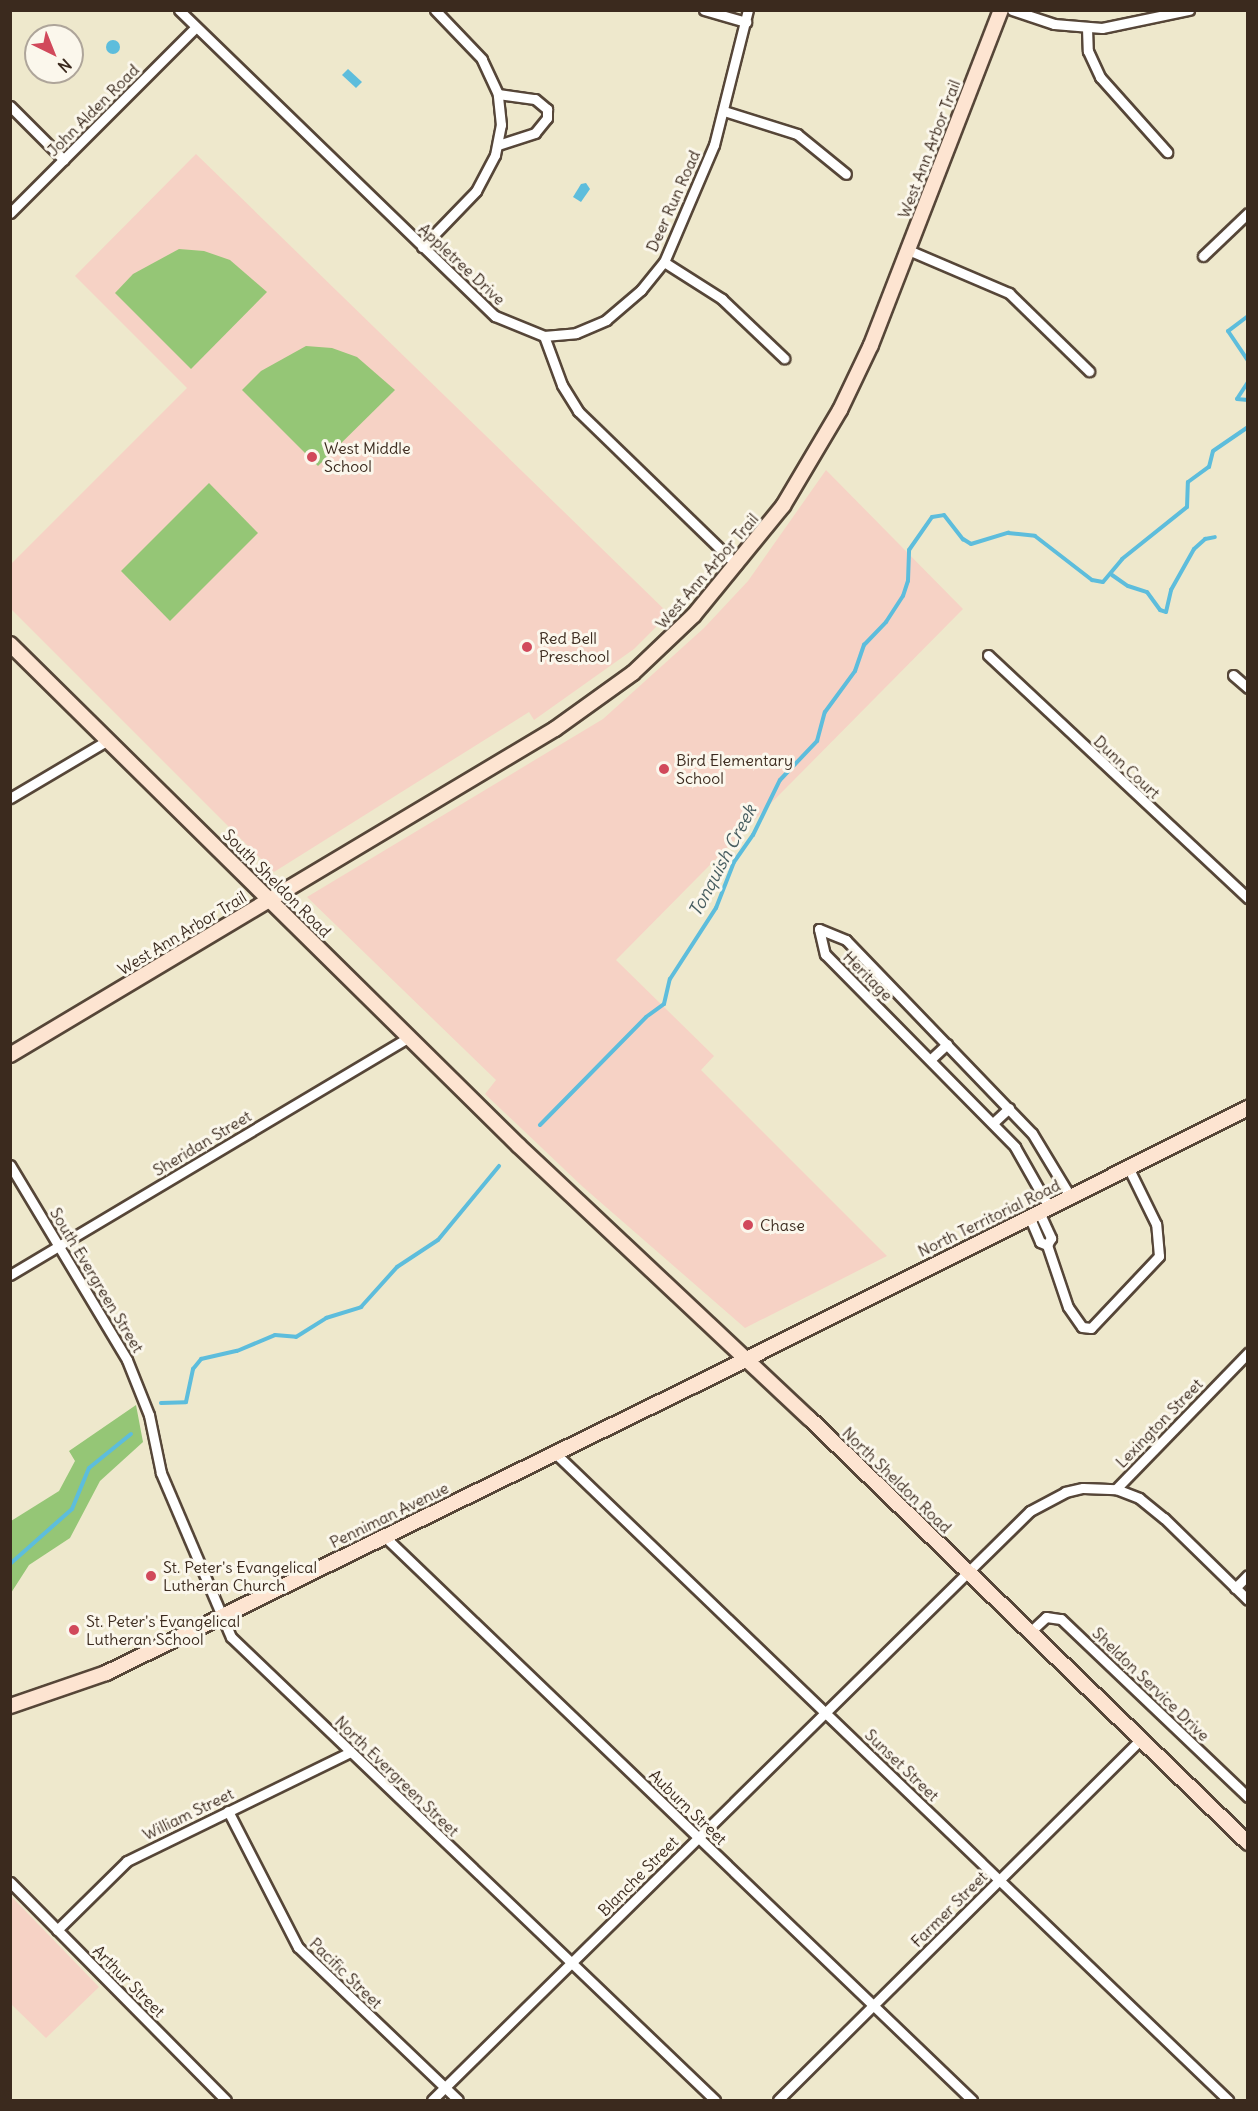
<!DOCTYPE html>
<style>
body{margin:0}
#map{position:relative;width:1258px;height:2111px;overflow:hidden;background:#eee8cc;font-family:Delius,sans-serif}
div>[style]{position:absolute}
.built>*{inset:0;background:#f6d2c5}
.green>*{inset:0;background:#95c676}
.water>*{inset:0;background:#5dbddc}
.round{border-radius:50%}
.stream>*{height:4px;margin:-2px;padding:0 2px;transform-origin:2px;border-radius:2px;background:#5dbddc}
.roads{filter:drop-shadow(2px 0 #564638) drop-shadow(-2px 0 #564638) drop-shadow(0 2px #564638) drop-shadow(0 -2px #564638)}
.street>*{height:9px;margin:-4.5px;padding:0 4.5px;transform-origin:4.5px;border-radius:4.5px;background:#fff}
.secondary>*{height:14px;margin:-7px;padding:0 7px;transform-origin:7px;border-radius:7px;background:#fde4d1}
.dots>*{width:16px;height:16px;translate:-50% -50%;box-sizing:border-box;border:3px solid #fbf7ec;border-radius:50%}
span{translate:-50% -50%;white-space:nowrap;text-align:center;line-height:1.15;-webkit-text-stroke:6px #fbf7ec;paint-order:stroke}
.street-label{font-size:16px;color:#3b2a1e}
.poi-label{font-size:16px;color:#3b2a1e}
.left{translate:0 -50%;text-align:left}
.water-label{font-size:18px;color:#475d60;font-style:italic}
.frame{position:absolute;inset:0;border:12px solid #3b2a1e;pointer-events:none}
.north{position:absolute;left:24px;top:24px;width:60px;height:60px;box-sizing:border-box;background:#fbf7ec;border:2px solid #aea59a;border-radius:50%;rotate:137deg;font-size:16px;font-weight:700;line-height:24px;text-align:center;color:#3b2a1e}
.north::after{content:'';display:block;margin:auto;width:21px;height:27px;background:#d1495b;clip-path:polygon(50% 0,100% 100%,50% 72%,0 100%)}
</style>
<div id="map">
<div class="built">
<div style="clip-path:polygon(196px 154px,669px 614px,634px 649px,534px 720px,529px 712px,274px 872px,11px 609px,10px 565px,187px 388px,75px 276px)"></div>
<div style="clip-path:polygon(826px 470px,963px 609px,616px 960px,714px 1056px,701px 1070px,887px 1256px,745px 1328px,583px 1187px,485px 1094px,496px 1080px,307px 897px,603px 719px,704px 628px,748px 581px)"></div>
<div style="clip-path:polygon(11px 1896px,99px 1987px,46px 2038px,11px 2004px)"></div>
</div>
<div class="green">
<div style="clip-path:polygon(179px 249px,204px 251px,230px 260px,267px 292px,191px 369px,115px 293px,133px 274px)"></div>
<div style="clip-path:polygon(306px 346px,332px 348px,357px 357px,395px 390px,318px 466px,242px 390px,261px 371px)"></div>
<div style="clip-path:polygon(209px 483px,258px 533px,170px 621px,121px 571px)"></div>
<div style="clip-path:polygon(136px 1405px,143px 1442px,100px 1481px,70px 1538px,29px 1565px,11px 1593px,11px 1521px,59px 1491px,75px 1461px,69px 1451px)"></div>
</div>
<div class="water">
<div class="round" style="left:106px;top:40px;width:14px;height:14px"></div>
<div style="clip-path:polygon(348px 69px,362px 82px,356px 88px,342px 75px)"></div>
<div style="clip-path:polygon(586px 183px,590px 189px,581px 202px,573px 197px,581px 184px)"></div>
</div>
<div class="stream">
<div style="left:1248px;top:316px;width:25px;rotate:143deg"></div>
<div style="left:1228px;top:331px;width:36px;rotate:56deg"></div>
<div style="left:1248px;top:382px;width:20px;rotate:123deg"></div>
<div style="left:1237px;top:399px;width:11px;rotate:5deg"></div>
<div style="left:1112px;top:575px;width:19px;rotate:35deg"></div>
<div style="left:1128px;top:586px;width:20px;rotate:18deg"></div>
<div style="left:1147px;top:592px;width:22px;rotate:54deg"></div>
<div style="left:1160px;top:610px;width:6px;rotate:18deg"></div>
<div style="left:1166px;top:612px;width:23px;rotate:-77deg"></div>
<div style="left:1171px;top:590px;width:47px;rotate:-60.7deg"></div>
<div style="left:1194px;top:549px;width:15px;rotate:-42deg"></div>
<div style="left:1205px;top:539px;width:10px;rotate:-11deg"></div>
<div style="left:540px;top:1125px;width:151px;rotate:-45.5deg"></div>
<div style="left:646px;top:1017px;width:22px;rotate:-36deg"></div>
<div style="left:664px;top:1004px;width:26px;rotate:-77deg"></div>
<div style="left:670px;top:979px;width:85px;rotate:-57.1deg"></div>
<div style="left:716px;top:908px;width:49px;rotate:-68.6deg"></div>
<div style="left:734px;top:862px;width:33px;rotate:-55deg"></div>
<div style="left:753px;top:835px;width:61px;rotate:-63.9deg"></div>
<div style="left:780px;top:780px;width:54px;rotate:-46.5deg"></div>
<div style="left:817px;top:741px;width:30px;rotate:-75deg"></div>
<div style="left:825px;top:712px;width:51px;rotate:-53.8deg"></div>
<div style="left:855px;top:671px;width:28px;rotate:-71deg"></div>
<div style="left:864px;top:645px;width:32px;rotate:-46deg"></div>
<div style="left:886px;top:622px;width:31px;rotate:-57deg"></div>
<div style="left:903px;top:596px;width:16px;rotate:-72deg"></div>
<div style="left:908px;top:581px;width:31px;rotate:-88deg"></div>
<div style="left:909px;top:550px;width:40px;rotate:-55.1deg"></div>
<div style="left:932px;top:517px;width:12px;rotate:-9deg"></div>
<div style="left:944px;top:515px;width:31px;rotate:52deg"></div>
<div style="left:963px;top:539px;width:9px;rotate:32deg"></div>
<div style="left:971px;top:544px;width:39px;rotate:-17deg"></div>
<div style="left:1008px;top:533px;width:27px;rotate:6deg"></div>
<div style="left:1035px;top:536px;width:72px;rotate:37.7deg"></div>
<div style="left:1092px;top:580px;width:11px;rotate:10deg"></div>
<div style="left:1103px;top:582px;width:30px;rotate:-50deg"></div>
<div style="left:1122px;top:559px;width:83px;rotate:-38.7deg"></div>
<div style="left:1187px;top:507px;width:25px;rotate:-88deg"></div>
<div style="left:1188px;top:482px;width:26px;rotate:-36deg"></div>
<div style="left:1209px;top:467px;width:16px;rotate:-76deg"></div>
<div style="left:1213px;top:451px;width:42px;rotate:-34.4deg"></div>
<div style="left:161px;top:1403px;width:25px;rotate:-2deg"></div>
<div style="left:186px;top:1402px;width:34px;rotate:-78deg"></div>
<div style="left:193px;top:1369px;width:13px;rotate:-51deg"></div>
<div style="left:201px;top:1359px;width:37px;rotate:-13deg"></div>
<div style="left:237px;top:1351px;width:41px;rotate:-22.8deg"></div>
<div style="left:275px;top:1335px;width:21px;rotate:5deg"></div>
<div style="left:296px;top:1337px;width:36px;rotate:-32deg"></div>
<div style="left:326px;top:1318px;width:37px;rotate:-17deg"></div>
<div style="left:361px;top:1307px;width:54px;rotate:-48deg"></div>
<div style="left:397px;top:1267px;width:49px;rotate:-33.4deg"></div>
<div style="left:438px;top:1240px;width:96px;rotate:-50.5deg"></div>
<div style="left:10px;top:1564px;width:83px;rotate:-41.6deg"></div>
<div style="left:72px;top:1509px;width:44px;rotate:-67.5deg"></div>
<div style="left:89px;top:1468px;width:54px;rotate:-39deg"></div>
</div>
<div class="roads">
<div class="street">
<div style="left:179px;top:10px;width:440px;rotate:44.1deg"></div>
<div style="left:495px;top:316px;width:53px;rotate:22.2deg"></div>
<div style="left:544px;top:336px;width:32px;rotate:-5deg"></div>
<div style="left:576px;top:333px;width:33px;rotate:-23deg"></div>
<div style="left:606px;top:320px;width:46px;rotate:-40.6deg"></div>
<div style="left:641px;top:290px;width:36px;rotate:-51deg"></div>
<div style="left:664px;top:262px;width:127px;rotate:-66.9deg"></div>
<div style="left:714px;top:145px;width:139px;rotate:-75.9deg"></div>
<div style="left:704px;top:10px;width:44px;rotate:15.9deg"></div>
<div style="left:1012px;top:10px;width:44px;rotate:18.4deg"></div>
<div style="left:1054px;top:24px;width:48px;rotate:4.8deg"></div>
<div style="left:1102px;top:28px;width:89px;rotate:-11.7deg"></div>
<div style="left:1087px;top:28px;width:23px;rotate:88deg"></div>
<div style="left:1088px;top:51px;width:29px;rotate:65deg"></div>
<div style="left:1100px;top:77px;width:101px;rotate:48.2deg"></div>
<div style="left:498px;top:94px;width:37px;rotate:8deg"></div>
<div style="left:535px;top:99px;width:16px;rotate:40deg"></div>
<div style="left:547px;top:109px;width:9px;rotate:90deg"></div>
<div style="left:547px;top:118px;width:19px;rotate:129deg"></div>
<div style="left:535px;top:133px;width:39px;rotate:162deg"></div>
<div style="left:10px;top:106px;width:76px;rotate:45deg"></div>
<div style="left:724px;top:111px;width:77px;rotate:17.5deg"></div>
<div style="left:797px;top:134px;width:63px;rotate:39.2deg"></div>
<div style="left:10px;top:213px;width:263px;rotate:-45deg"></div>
<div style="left:422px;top:247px;width:78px;rotate:-46deg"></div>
<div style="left:476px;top:191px;width:41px;rotate:-62.2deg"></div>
<div style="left:495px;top:155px;width:31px;rotate:-79deg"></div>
<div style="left:501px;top:125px;width:31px;rotate:-96deg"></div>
<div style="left:498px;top:94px;width:38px;rotate:-115deg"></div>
<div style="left:482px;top:59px;width:68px;rotate:-133.8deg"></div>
<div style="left:908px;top:250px;width:110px;rotate:23.1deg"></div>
<div style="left:1009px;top:293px;width:112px;rotate:44.3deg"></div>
<div style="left:1203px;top:256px;width:62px;rotate:-43.7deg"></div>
<div style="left:664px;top:262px;width:69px;rotate:32.5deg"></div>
<div style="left:722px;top:299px;width:86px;rotate:43.6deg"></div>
<div style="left:544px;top:336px;width:52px;rotate:69.8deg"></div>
<div style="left:562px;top:385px;width:31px;rotate:58deg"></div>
<div style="left:578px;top:411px;width:221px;rotate:44.1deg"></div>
<div style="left:988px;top:655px;width:356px;rotate:43.1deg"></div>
<div style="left:1233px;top:675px;width:20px;rotate:41deg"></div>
<div style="left:10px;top:798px;width:114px;rotate:-30.6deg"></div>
<div style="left:819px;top:929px;width:29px;rotate:22deg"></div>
<div style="left:846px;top:940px;width:268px;rotate:46.1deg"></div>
<div style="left:1032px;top:1133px;width:74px;rotate:58.9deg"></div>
<div style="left:819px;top:929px;width:26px;rotate:77deg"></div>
<div style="left:825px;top:954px;width:271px;rotate:45.4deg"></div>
<div style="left:1015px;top:1147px;width:69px;rotate:60.5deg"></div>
<div style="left:931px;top:1059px;width:22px;rotate:-43deg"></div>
<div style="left:993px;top:1123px;width:22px;rotate:-43deg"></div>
<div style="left:10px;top:1165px;width:227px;rotate:59deg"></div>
<div style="left:127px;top:1360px;width:59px;rotate:68.2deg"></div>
<div style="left:149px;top:1415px;width:59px;rotate:78.3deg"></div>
<div style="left:161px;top:1473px;width:178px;rotate:66.9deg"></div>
<div style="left:231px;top:1637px;width:670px;rotate:43.73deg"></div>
<div style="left:1039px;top:1212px;width:29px;rotate:65deg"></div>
<div style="left:1051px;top:1238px;width:8px;rotate:120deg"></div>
<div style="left:1029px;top:1216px;width:28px;rotate:67deg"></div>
<div style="left:1040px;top:1242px;width:8px;rotate:23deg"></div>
<div style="left:1047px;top:1245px;width:65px;rotate:71.3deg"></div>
<div style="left:1068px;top:1307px;width:24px;rotate:55deg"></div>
<div style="left:1082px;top:1327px;width:9px;rotate:6deg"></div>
<div style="left:1091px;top:1328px;width:99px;rotate:-46.6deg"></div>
<div style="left:1159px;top:1256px;width:32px;rotate:-95deg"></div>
<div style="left:1156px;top:1224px;width:64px;rotate:-116.2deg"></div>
<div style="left:10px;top:1275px;width:465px;rotate:-30.8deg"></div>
<div style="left:555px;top:1453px;width:934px;rotate:43.87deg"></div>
<div style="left:1116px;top:1489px;width:25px;rotate:21deg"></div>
<div style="left:1139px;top:1498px;width:32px;rotate:39deg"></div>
<div style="left:1164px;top:1518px;width:117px;rotate:44.3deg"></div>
<div style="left:384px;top:1536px;width:815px;rotate:43.81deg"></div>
<div style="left:1235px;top:1588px;width:18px;rotate:-45deg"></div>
<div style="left:1030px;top:1632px;width:22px;rotate:-43deg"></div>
<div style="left:1046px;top:1617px;width:15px;rotate:8deg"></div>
<div style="left:1061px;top:1619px;width:258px;rotate:43.6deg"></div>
<div style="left:228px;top:1811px;width:153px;rotate:62.8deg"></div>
<div style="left:298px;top:1947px;width:221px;rotate:43.7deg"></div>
<div style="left:10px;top:1882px;width:307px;rotate:45.3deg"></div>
<div style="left:57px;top:1930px;width:98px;rotate:-44.6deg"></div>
<div style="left:127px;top:1861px;width:248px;rotate:-26deg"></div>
<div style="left:432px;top:2100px;width:839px;rotate:-44.57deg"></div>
<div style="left:1030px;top:1511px;width:40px;rotate:-28deg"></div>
<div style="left:1065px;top:1492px;width:18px;rotate:-13deg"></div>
<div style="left:1083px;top:1488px;width:33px;rotate:2deg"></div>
<div style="left:1116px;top:1489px;width:190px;rotate:-45.9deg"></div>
<div style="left:778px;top:2100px;width:512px;rotate:-44.84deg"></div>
</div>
<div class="secondary">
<div style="left:10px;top:644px;width:715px;rotate:44.6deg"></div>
<div style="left:519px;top:1146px;width:398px;rotate:43.2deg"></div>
<div style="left:809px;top:1418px;width:611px;rotate:44.07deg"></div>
<div style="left:10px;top:1055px;width:635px;rotate:-30.89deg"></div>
<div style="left:555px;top:729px;width:96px;rotate:-35.7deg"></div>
<div style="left:633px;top:673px;width:84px;rotate:-43.6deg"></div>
<div style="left:694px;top:615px;width:141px;rotate:-50.8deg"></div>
<div style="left:783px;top:506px;width:112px;rotate:-59.3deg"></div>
<div style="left:840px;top:410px;width:72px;rotate:-64.5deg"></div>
<div style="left:871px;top:345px;width:359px;rotate:-68.8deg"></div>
<div style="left:10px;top:1706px;width:102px;rotate:-19deg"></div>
<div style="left:106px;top:1673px;width:653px;rotate:-26.06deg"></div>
<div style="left:693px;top:1386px;width:621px;rotate:-26.61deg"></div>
</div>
</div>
<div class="dots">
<div style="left:312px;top:457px;background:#d1495b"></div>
<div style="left:527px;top:647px;background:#d1495b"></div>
<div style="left:664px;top:769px;background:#d1495b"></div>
<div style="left:748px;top:1225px;background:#d1495b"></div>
<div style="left:151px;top:1576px;background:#d1495b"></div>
<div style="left:74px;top:1630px;background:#d1495b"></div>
</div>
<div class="street-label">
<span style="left:93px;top:110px;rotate:-45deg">John Alden Road</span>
<span style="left:929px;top:149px;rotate:-69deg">West Ann Arbor Trail</span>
<span style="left:673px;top:201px;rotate:-66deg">Deer Run Road</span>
<span style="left:462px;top:264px;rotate:43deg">Appletree Drive</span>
<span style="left:707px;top:571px;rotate:-49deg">West Ann Arbor Trail</span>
<span style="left:1127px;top:767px;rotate:43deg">Dunn Court</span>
<span style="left:277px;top:883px;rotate:45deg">South Sheldon Road</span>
<span style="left:182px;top:933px;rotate:-31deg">West Ann Arbor Trail</span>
<span style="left:868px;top:976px;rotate:45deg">Heritage</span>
<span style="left:202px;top:1143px;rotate:-31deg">Sheridan Street</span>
<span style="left:989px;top:1218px;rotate:-26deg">North Territorial Road</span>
<span style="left:97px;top:1280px;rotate:59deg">South Evergreen Street</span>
<span style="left:1159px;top:1423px;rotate:-46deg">Lexington Street</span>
<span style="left:897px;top:1480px;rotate:44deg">North Sheldon Road</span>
<span style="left:389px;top:1515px;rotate:-26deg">Penniman Avenue</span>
<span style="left:1151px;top:1684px;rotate:44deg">Sheldon Service Drive</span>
<span style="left:902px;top:1765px;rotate:44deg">Sunset Street</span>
<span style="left:397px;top:1776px;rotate:44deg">North Evergreen Street</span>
<span style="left:688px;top:1807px;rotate:44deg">Auburn Street</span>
<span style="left:188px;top:1814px;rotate:-26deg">William Street</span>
<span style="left:638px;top:1876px;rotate:-45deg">Blanche Street</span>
<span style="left:949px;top:1909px;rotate:-45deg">Farmer Street</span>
<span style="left:346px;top:1973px;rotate:44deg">Pacific Street</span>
<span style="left:129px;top:1981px;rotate:45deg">Arthur Street</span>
</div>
<div class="poi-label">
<span class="left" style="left:324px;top:457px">West Middle<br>School</span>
<span class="left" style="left:539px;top:647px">Red Bell<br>Preschool</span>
<span class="left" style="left:676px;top:769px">Bird Elementary<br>School</span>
<span class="left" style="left:760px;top:1225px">Chase</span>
<span class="left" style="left:163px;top:1576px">St. Peter's Evangelical<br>Lutheran Church</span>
<span class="left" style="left:86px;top:1630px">St. Peter's Evangelical<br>Lutheran School</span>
</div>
<div class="water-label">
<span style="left:723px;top:861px;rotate:-62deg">Tonquish Creek</span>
</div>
<div class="frame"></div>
<div class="north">N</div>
</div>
